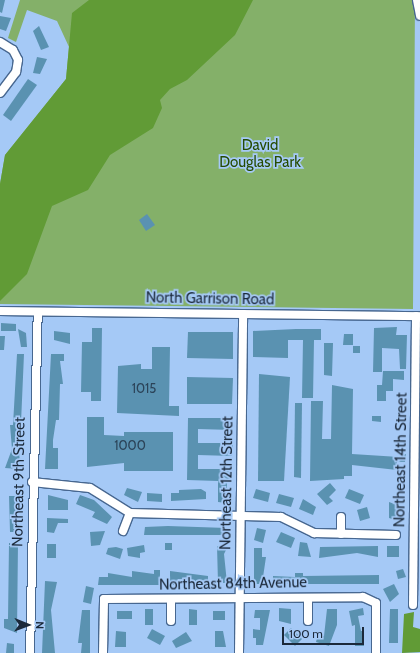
<!DOCTYPE html>
<style>
body{margin:0}
#map{position:relative;width:420px;height:653px;overflow:hidden;background:#a5c9f6;font-family:Cabin,sans-serif}
div>[style]{position:absolute}
.green>*{inset:0;background:#84b069}
.forest>*{inset:0;background:#619b36}
.building>*{inset:0;background:#5a92b1}
.roads{filter:drop-shadow(1px 0 #476790) drop-shadow(-1px 0 #476790) drop-shadow(0 1px #476790) drop-shadow(0 -1px #476790)}
.minor>*{height:8px;margin:-4px;padding:0 4px;transform-origin:4px;border-radius:4px;background:#fff}
span{translate:-50% -50%;white-space:nowrap;text-align:center;line-height:1.15;-webkit-text-stroke:3.5px #a5c9f6;paint-order:stroke}
.number-label{font-size:13px;color:#2b4358}
.number-label span{-webkit-text-stroke-width:0}
.park-label{font-size:15px;color:#264c02}
.street-label{font-size:15px;color:#1b293a}
.north{position:absolute;left:8px;top:605px;width:40px;height:40px;-webkit-text-stroke:3px #a5c9f6;paint-order:stroke;rotate:91deg;font-size:11px;font-weight:700;line-height:16px;text-align:center;color:#1b293a}
.north::after{content:'';display:block;margin:auto;width:14px;height:18px;background:#1b293a;clip-path:polygon(50% 0,100% 100%,50% 72%,0 100%)}
.scale{position:absolute;left:282px;top:627px;width:82px;height:18px;box-sizing:border-box;border:2px solid #1b293a;border-top:0;padding-left:5px;font-size:12px;line-height:14px;white-space:nowrap;color:#1b293a;-webkit-text-stroke:3px #a5c9f6;paint-order:stroke}
</style>
<div id="map">
<div class="green">
<div style="clip-path:polygon(20px 0,415px 0,413px 309px,0 304px,0 184px,5px 155px,66px 79px,69px 47px,57px 21px,27px 10px,16px 42px,8px 38px)"></div>
</div>
<div class="forest">
<div style="clip-path:polygon(89px 0,253px 0,235px 35px,187px 80px,170px 89px,160px 100px,162px 108px,153px 128px,110px 155px,88px 190px,52px 206px,27px 274px,0 301px,0 184px,5px 155px,66px 79px,72px 13px)"></div>
<div style="clip-path:polygon(414px 612px,413px 627px,420px 629px,420px 652px,402px 653px,404px 614px)"></div>
</div>
<div class="building">
<div style="clip-path:polygon(0 0,5px 0,2px 13px,0 12px)"></div>
<div style="clip-path:polygon(0 16px,11px 18px,6px 31px,0 29px)"></div>
<div style="clip-path:polygon(39px 26px,49px 47px,41px 50px,33px 31px)"></div>
<div style="clip-path:polygon(37px 57px,47px 59px,40px 74px,33px 73px)"></div>
<div style="clip-path:polygon(28px 79px,37px 85px,11px 121px,3px 115px)"></div>
<div style="clip-path:polygon(147px 214px,155px 225px,146px 231px,139px 220px)"></div>
<div style="clip-path:polygon(1px 323px,16px 324px,16px 331px,1px 331px)"></div>
<div style="clip-path:polygon(397px 327px,396px 335px,407px 335px,406px 369px,400px 369px,399px 349px,382px 348px,382px 372px,373px 372px,374px 328px)"></div>
<div style="clip-path:polygon(92px 328px,102px 328px,101px 401px,91px 401px,91px 392px,81px 392px,82px 342px,92px 342px)"></div>
<div style="clip-path:polygon(18px 329px,26px 333px,27px 347px,21px 347px)"></div>
<div style="clip-path:polygon(296px 329px,321px 329px,321px 340px,314px 340px,313px 398px,302px 398px,303px 340px,288px 340px,288px 358px,253px 357px,253px 331px)"></div>
<div style="clip-path:polygon(54px 331px,70px 333px,70px 344px,54px 340px)"></div>
<div style="clip-path:polygon(188px 332px,233px 332px,233px 359px,187px 358px)"></div>
<div style="clip-path:polygon(344px 334px,353px 334px,353px 345px,343px 345px)"></div>
<div style="clip-path:polygon(0 336px,5px 336px,4px 350px,0 350px)"></div>
<div style="clip-path:polygon(324px 343px,333px 343px,332px 376px,324px 375px)"></div>
<div style="clip-path:polygon(353px 346px,360px 346px,360px 353px,353px 353px)"></div>
<div style="clip-path:polygon(152px 347px,170px 347px,169px 406px,179px 406px,179px 416px,117px 413px,118px 366px,141px 364px,141px 369px,152px 369px)"></div>
<div style="clip-path:polygon(17px 354px,24px 354px,19px 469px,5px 468px,12px 449px,10px 425px,13px 425px)"></div>
<div style="clip-path:polygon(51px 354px,64px 354px,64px 361px,60px 361px,63px 384px,60px 384px,59px 420px,56px 420px,53px 440px,53px 448px,58px 448px,58px 469px,45px 469px)"></div>
<div style="clip-path:polygon(383px 371px,404px 371px,404px 380px,393px 379px,393px 391px,386px 391px,386px 401px,377px 401px,377px 385px,382px 385px)"></div>
<div style="clip-path:polygon(259px 374px,290px 377px,284px 481px,258px 481px)"></div>
<div style="clip-path:polygon(187px 377px,233px 378px,232px 404px,187px 404px)"></div>
<div style="clip-path:polygon(332px 385px,353px 389px,352px 454px,399px 457px,406px 454px,405px 462px,397px 462px,397px 470px,352px 465px,352px 476px,344px 476px,344px 479px,310px 481px,311px 401px,323px 401px,322px 439px,331px 439px)"></div>
<div style="clip-path:polygon(295px 403px,302px 403px,301px 478px,294px 477px)"></div>
<div style="clip-path:polygon(372px 416px,381px 416px,381px 422px,372px 421px)"></div>
<div style="clip-path:polygon(87px 417px,104px 417px,104px 435px,124px 436px,124px 432px,173px 432px,173px 471px,124px 471px,124px 463px,87px 467px)"></div>
<div style="clip-path:polygon(188px 418px,233px 418px,232px 430px,198px 429px,198px 443px,233px 443px,232px 456px,198px 455px,198px 469px,232px 469px,232px 480px,227px 481px,227px 503px,218px 502px,218px 481px,187px 480px)"></div>
<div style="clip-path:polygon(330px 483px,336px 490px,329px 497px,333px 501px,327px 505px,317px 494px)"></div>
<div style="clip-path:polygon(127px 488px,142px 492px,138px 502px,124px 495px)"></div>
<div style="clip-path:polygon(201px 489px,206px 492px,206px 499px,171px 501px,171px 493px,179px 493px,179px 490px)"></div>
<div style="clip-path:polygon(256px 489px,270px 493px,268px 502px,253px 498px)"></div>
<div style="clip-path:polygon(349px 489px,364px 495px,360px 504px,345px 498px)"></div>
<div style="clip-path:polygon(147px 493px,162px 494px,162px 502px,147px 501px)"></div>
<div style="clip-path:polygon(279px 494px,294px 498px,291px 507px,276px 503px)"></div>
<div style="clip-path:polygon(48px 495px,68px 500px,68px 510px,48px 510px)"></div>
<div style="clip-path:polygon(80px 495px,94px 500px,112px 517px,107px 524px,92px 517px,95px 512px,76px 504px)"></div>
<div style="clip-path:polygon(9px 496px,18px 496px,15px 522px,18px 522px,18px 532px,10px 532px)"></div>
<div style="clip-path:polygon(303px 499px,316px 507px,313px 515px,299px 509px)"></div>
<div style="clip-path:polygon(389px 502px,400px 506px,396px 520px,389px 518px)"></div>
<div style="clip-path:polygon(367px 507px,370px 518px,360px 521px,357px 510px)"></div>
<div style="clip-path:polygon(47px 518px,68px 519px,68px 523px,58px 523px,54px 533px,47px 532px)"></div>
<div style="clip-path:polygon(168px 526px,227px 528px,227px 535px,144px 535px,145px 527px)"></div>
<div style="clip-path:polygon(257px 528px,266px 530px,263px 543px,254px 540px)"></div>
<div style="clip-path:polygon(105px 531px,100px 545px,91px 546px,90px 532px)"></div>
<div style="clip-path:polygon(281px 532px,295px 538px,291px 548px,276px 542px)"></div>
<div style="clip-path:polygon(300px 542px,307px 543px,311px 557px,298px 556px)"></div>
<div style="clip-path:polygon(9px 543px,18px 543px,17px 633px,4px 628px,4px 619px,8px 619px)"></div>
<div style="clip-path:polygon(165px 543px,172px 543px,172px 550px,165px 550px)"></div>
<div style="clip-path:polygon(47px 544px,56px 544px,56px 558px,47px 558px)"></div>
<div style="clip-path:polygon(144px 545px,145px 552px,140px 553px,140px 558px,128px 556px,127px 548px)"></div>
<div style="clip-path:polygon(217px 546px,228px 546px,224px 554px,227px 583px,218px 583px)"></div>
<div style="clip-path:polygon(378px 546px,378px 557px,357px 553px,319px 558px,320px 547px)"></div>
<div style="clip-path:polygon(387px 546px,399px 546px,399px 557px,387px 557px)"></div>
<div style="clip-path:polygon(116px 547px,123px 549px,120px 559px,106px 554px,108px 548px)"></div>
<div style="clip-path:polygon(254px 548px,262px 548px,262px 557px,266px 557px,262px 584px,254px 584px)"></div>
<div style="clip-path:polygon(403px 569px,406px 577px,398px 579px,396px 571px)"></div>
<div style="clip-path:polygon(154px 570px,160px 570px,160px 585px,98px 585px,99px 577px,108px 577px,108px 573px,132px 577px,132px 571px,154px 574px)"></div>
<div style="clip-path:polygon(170px 571px,208px 576px,208px 585px,192px 585px,192px 580px,178px 579px,178px 585px,170px 585px)"></div>
<div style="clip-path:polygon(295px 573px,303px 573px,303px 576px,379px 575px,379px 584px,273px 584px,273px 576px,295px 577px)"></div>
<div style="clip-path:polygon(45px 581px,57px 582px,51px 610px,55px 653px,42px 653px)"></div>
<div style="clip-path:polygon(394px 584px,399px 594px,390px 602px,383px 589px)"></div>
<div style="clip-path:polygon(86px 586px,94px 588px,91px 604px,83px 602px)"></div>
<div style="clip-path:polygon(279px 608px,291px 609px,291px 624px,279px 621px)"></div>
<div style="clip-path:polygon(363px 608px,364px 615px,358px 616px,361px 631px,364px 631px,364px 646px,355px 646px,355px 625px,352px 626px,349px 611px)"></div>
<div style="clip-path:polygon(145px 609px,153px 609px,153px 625px,145px 625px)"></div>
<div style="clip-path:polygon(189px 609px,197px 610px,197px 625px,189px 625px)"></div>
<div style="clip-path:polygon(327px 609px,337px 609px,337px 625px,329px 646px,316px 642px,318px 634px,324px 636px)"></div>
<div style="clip-path:polygon(390px 609px,398px 609px,398px 643px,389px 643px)"></div>
<div style="clip-path:polygon(82px 610px,90px 610px,90px 653px,81px 653px,82px 643px,78px 643px)"></div>
<div style="clip-path:polygon(255px 610px,270px 610px,263px 645px,256px 645px,256px 638px,253px 638px,253px 629px,260px 630px,260px 618px,254px 618px)"></div>
<div style="clip-path:polygon(117px 611px,132px 611px,132px 619px,117px 619px)"></div>
<div style="clip-path:polygon(213px 611px,225px 611px,225px 620px,213px 620px)"></div>
<div style="clip-path:polygon(291px 628px,302px 639px,295px 646px,284px 635px)"></div>
<div style="clip-path:polygon(152px 629px,165px 636px,160px 645px,147px 638px)"></div>
<div style="clip-path:polygon(116px 631px,126px 632px,126px 647px,115px 647px)"></div>
<div style="clip-path:polygon(215px 631px,223px 631px,226px 647px,215px 647px)"></div>
<div style="clip-path:polygon(186px 632px,192px 641px,176px 648px,172px 641px)"></div>
<div style="clip-path:polygon(7px 643px,14px 644px,14px 653px,6px 653px)"></div>
</div>
<div class="roads">
<div class="minor">
<div style="left:417px;top:0;width:16px;rotate:79deg"></div>
<div style="left:0;top:42px;width:15px;rotate:32deg"></div>
<div style="left:13px;top:50px;width:11px;rotate:63deg"></div>
<div style="left:18px;top:60px;width:12px;rotate:99deg"></div>
<div style="left:16px;top:72px;width:26px;rotate:127deg"></div>
<div style="left:0;top:311px;width:420px;rotate:0.7deg"></div>
<div style="left:32px;top:482px;width:58px;rotate:5.9deg"></div>
<div style="left:90px;top:488px;width:47px;rotate:32deg"></div>
<div style="left:130px;top:513px;width:151px;rotate:1.5deg"></div>
<div style="left:281px;top:517px;width:37px;rotate:26deg"></div>
<div style="left:314px;top:533px;width:82px;rotate:1.4deg"></div>
<div style="left:123px;top:531px;width:19px;rotate:-69deg"></div>
<div style="left:341px;top:534px;width:17px;rotate:-90deg"></div>
<div style="left:308px;top:598px;width:23px;rotate:90deg"></div>
<div style="left:413px;top:605px;width:289px;rotate:-89.4deg"></div>
<div style="left:171px;top:621px;width:22px;rotate:-90deg"></div>
<div style="left:30px;top:653px;width:341px;rotate:-88.7deg"></div>
<div style="left:103px;top:653px;width:54px;rotate:-88.9deg"></div>
<div style="left:104px;top:599px;width:259px;rotate:-0.4deg"></div>
<div style="left:363px;top:597px;width:14px;rotate:25deg"></div>
<div style="left:376px;top:603px;width:50px;rotate:90deg"></div>
<div style="left:239px;top:653px;width:339px;rotate:-89.3deg"></div>
</div>
</div>
<div class="number-label">
<span style="left:144px;top:388px">1015</span>
<span style="left:130px;top:445px">1000</span>
</div>
<div class="park-label">
<span style="left:260px;top:154px">David<br>Douglas Park</span>
</div>
<div class="street-label">
<span style="left:210px;top:299px;rotate:1deg">North Garrison Road</span>
<span style="left:401px;top:460px;rotate:-89deg">Northeast 14th Street</span>
<span style="left:19px;top:482px;rotate:-89deg">Northeast 9th Street</span>
<span style="left:227px;top:483px;rotate:-89deg">Northeast 12th Street</span>
<span style="left:233px;top:584px;rotate:-1deg">Northeast 84th Avenue</span>
</div>
<div class="north">N</div>
<div class="scale">100 m</div>
</div>
